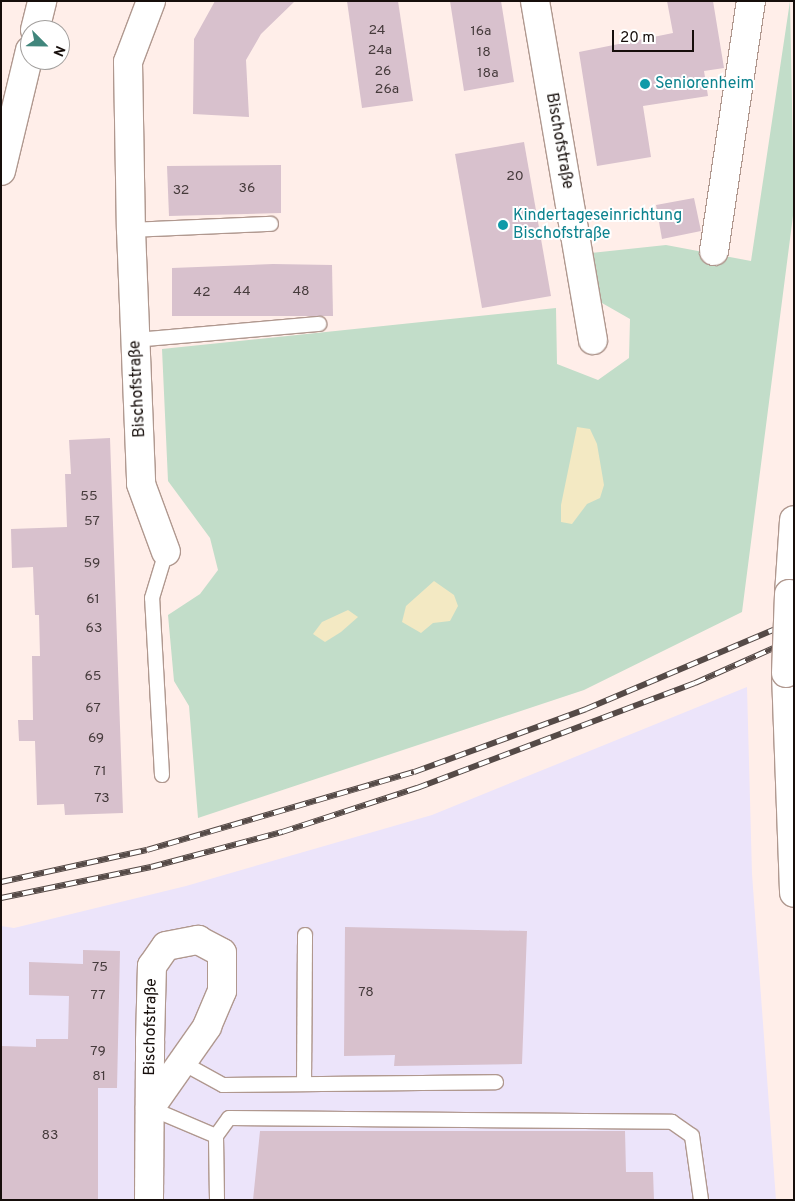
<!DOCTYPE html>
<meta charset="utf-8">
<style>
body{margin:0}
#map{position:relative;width:795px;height:1201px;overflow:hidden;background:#ffeee9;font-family:Overpass,sans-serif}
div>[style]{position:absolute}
.industrial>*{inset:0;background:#ece4fa}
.green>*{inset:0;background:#c2ddc9}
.sand>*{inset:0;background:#f3e9c3}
.building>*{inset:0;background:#d8c1cd}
.roads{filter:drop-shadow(1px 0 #b0988f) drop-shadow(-1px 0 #b0988f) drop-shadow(0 1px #b0988f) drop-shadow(0 -1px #b0988f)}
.service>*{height:14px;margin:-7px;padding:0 7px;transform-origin:7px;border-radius:7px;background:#fff}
.minor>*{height:28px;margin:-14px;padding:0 14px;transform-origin:14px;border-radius:14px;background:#fff}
.secondary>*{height:28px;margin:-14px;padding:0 14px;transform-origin:14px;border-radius:14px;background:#fff}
.motorway>*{height:28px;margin:-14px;padding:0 14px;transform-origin:14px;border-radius:14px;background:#fff}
.rail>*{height:5.5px;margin-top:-2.75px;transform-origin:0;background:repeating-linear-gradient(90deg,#fff 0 11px,#554a47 0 22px);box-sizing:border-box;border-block:1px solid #554a47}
.bridges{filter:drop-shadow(1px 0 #b0988f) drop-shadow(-1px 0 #b0988f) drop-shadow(0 1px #b0988f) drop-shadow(0 -1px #b0988f)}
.secondary-bridge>*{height:28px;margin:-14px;padding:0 14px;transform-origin:14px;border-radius:14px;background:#fff}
.dots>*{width:14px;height:14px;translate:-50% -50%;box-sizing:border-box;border:2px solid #fff;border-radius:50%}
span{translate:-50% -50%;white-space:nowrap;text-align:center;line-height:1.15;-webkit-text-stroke:4px #fff;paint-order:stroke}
.number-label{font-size:14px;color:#463b3c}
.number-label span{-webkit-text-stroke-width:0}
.culture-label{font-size:16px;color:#0d838f}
.left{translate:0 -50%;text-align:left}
.street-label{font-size:16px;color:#160e0b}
.frame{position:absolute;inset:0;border:2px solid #160e0b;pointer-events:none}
.north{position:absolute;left:20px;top:20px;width:50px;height:50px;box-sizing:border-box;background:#fff;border:1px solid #a29f9d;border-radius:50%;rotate:113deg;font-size:14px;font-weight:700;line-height:20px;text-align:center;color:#160e0b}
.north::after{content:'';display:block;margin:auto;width:18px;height:22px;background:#41867c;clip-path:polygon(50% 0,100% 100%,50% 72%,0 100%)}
.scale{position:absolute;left:612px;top:30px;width:82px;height:22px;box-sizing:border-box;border:2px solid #160e0b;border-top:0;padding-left:6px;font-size:15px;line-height:18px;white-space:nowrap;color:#160e0b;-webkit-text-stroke:4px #fff;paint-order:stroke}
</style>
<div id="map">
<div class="industrial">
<div style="clip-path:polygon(747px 687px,752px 874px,776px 1200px,1px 1200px,1px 926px,14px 928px,186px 886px,432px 815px)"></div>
</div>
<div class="green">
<div style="clip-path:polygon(790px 1px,794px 208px,742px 612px,584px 690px,198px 818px,189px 706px,174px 681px,168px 615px,200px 594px,218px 570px,210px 538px,168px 481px,162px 349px,556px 308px,557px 364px,598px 380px,629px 358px,630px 319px,602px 303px,593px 282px,591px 253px,666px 245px,751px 261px)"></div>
</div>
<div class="sand">
<div style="clip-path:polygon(577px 427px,590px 429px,597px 444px,604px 485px,600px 498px,587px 504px,572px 524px,561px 522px,561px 505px)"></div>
<div style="clip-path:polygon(434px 581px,454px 595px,458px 606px,450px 621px,433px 623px,421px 633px,402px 622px,406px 606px)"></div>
<div style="clip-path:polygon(348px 610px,358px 617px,341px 632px,325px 642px,313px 634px,322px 622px)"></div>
</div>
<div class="building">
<div style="clip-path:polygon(215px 1px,295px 1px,261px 34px,246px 60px,249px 117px,193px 114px,194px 39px)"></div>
<div style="clip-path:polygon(347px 1px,398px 1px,413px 101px,362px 108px)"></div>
<div style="clip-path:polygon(450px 1px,501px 1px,514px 82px,464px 91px)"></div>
<div style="clip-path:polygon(667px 1px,713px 1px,724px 68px,704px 71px,708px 96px,643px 106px,651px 157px,597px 166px,579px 52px,673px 33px)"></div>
<div style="clip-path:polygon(524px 142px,551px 296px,482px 308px,455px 154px)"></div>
<div style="clip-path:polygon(281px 165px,281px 213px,169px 216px,167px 166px)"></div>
<div style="clip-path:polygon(694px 198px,701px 231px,662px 239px,656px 205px)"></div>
<div style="clip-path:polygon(273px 264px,332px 265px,333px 316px,172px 316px,172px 268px)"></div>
<div style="clip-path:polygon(110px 438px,123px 813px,65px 815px,64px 804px,37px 805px,35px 741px,19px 741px,18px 720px,33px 720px,32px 656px,40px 656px,39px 615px,35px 615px,33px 567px,12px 568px,11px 529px,67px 527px,65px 474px,71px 474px,69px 440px)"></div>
<div style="clip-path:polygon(345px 927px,527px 931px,522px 1064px,394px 1066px,395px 1055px,344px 1056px)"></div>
<div style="clip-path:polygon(83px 950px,120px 951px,117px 1088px,98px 1088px,98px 1200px,1px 1200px,1px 1046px,36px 1047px,36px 1039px,68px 1039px,69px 996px,29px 995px,29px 962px,83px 964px)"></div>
<div style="clip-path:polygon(260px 1131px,625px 1131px,626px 1172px,653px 1172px,654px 1200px,253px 1200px)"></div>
</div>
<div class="roads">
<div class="service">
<div style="left:131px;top:230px;width:140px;rotate:-2.5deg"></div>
<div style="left:135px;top:340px;width:185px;rotate:-5deg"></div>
<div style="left:162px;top:775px;width:177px;rotate:-93.2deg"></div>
<div style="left:152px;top:598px;width:48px;rotate:-73.1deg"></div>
<div style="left:181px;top:1062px;width:48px;rotate:28.7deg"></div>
<div style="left:223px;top:1085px;width:273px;rotate:-0.6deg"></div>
<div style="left:304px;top:1084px;width:149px;rotate:-89.6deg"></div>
<div style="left:150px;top:1108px;width:72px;rotate:23deg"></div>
<div style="left:217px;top:1200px;width:64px;rotate:-90.9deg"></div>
<div style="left:216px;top:1136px;width:22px;rotate:-54deg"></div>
<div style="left:229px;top:1118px;width:443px;rotate:0.5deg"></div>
<div style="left:672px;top:1122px;width:24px;rotate:35deg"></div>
<div style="left:692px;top:1136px;width:65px;rotate:82deg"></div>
</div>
<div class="minor">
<div style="left:151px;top:1px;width:65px;rotate:110.7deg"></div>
<div style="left:128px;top:62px;width:168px;rotate:89deg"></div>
<div style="left:131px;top:230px;width:254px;rotate:87.7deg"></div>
<div style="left:141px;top:484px;width:72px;rotate:69.8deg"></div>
<div style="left:535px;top:1px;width:344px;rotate:80.3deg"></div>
<div style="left:714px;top:251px;width:253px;rotate:-81.6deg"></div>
<div style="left:149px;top:1200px;width:159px;rotate:-89.6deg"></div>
<div style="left:150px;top:1041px;width:75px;rotate:-88.5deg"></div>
<div style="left:152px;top:966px;width:24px;rotate:-55deg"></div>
<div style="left:166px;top:946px;width:33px;rotate:-11deg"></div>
<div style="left:198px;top:940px;width:27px;rotate:28deg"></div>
<div style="left:222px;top:953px;width:38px;rotate:90deg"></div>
<div style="left:222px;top:991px;width:39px;rotate:113deg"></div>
<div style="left:207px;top:1027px;width:99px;rotate:125.1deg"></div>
</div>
<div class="secondary">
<div style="left:789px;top:594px;width:74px;rotate:-86.1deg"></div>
<div style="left:786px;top:673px;width:220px;rotate:87.9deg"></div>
</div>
<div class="motorway">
<div style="left:35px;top:30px;width:30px;rotate:-76deg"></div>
<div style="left:1px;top:171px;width:124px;rotate:-76.5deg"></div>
</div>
</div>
<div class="rail">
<div style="left:1px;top:882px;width:149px;rotate:-12.4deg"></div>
<div style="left:147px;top:850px;width:278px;rotate:-16.3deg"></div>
<div style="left:414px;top:772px;width:183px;rotate:-20.1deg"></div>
<div style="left:586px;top:709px;width:226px;rotate:-22.9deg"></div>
<div style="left:1px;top:898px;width:153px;rotate:-11.7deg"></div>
<div style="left:151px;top:867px;width:136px;rotate:-15deg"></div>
<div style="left:282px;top:832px;width:142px;rotate:-18.1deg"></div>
<div style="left:417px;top:788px;width:297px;rotate:-20.7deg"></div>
<div style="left:695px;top:683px;width:108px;rotate:-24deg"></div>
</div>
<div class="bridges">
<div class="secondary-bridge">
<div style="left:786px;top:673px;width:79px;rotate:-87.8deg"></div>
</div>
</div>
<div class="dots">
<div style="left:645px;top:84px;background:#0f9aa8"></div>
<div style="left:503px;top:225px;background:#0f9aa8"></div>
</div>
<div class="number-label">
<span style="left:377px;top:31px">24</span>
<span style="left:481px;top:32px">16a</span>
<span style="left:380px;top:51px">24a</span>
<span style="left:484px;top:53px">18</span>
<span style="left:383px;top:72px">26</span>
<span style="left:488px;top:74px">18a</span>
<span style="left:387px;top:90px">26a</span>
<span style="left:515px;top:177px">20</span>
<span style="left:247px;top:189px">36</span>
<span style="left:181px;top:191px">32</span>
<span style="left:242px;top:292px">44</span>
<span style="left:301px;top:292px">48</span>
<span style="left:202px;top:293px">42</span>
<span style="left:89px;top:497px">55</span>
<span style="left:92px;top:522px">57</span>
<span style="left:92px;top:564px">59</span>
<span style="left:93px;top:600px">61</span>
<span style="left:94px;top:629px">63</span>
<span style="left:93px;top:677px">65</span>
<span style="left:93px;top:709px">67</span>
<span style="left:96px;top:739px">69</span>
<span style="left:100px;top:772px">71</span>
<span style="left:102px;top:799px">73</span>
<span style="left:100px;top:968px">75</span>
<span style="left:366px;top:993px">78</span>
<span style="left:98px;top:996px">77</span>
<span style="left:98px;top:1052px">79</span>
<span style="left:99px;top:1077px">81</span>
<span style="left:50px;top:1136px">83</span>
</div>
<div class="culture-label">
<span class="left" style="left:655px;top:84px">Seniorenheim</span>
<span class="left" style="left:513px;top:225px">Kindertageseinrichtung<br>Bischofstraße</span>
</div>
<div class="street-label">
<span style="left:559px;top:141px;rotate:80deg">Bischofstraße</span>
<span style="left:138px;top:389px;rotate:-93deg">Bischofstraße</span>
<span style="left:151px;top:1027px;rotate:-89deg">Bischofstraße</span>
</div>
<div class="frame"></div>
<div class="north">N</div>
<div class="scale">20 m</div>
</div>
